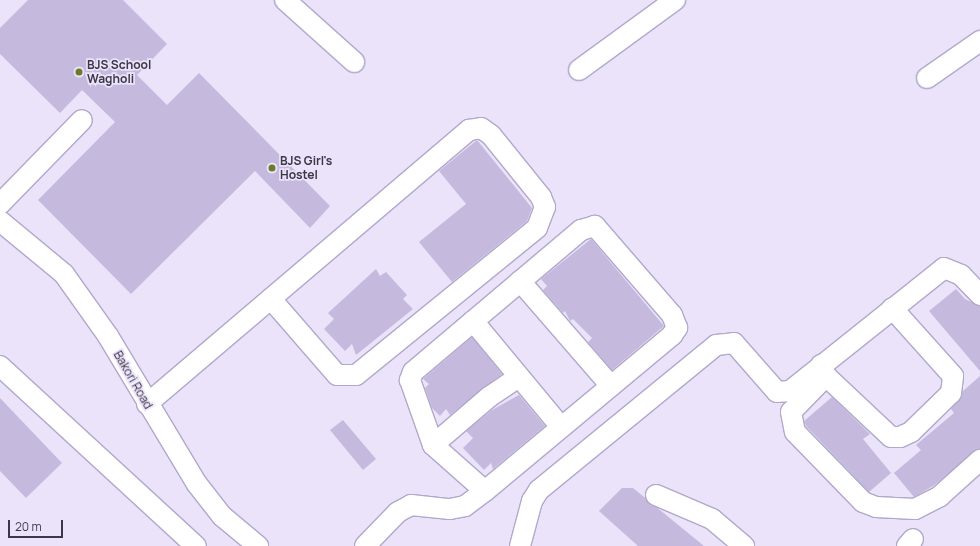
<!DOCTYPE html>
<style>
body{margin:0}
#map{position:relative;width:980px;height:546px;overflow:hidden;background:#eae3fa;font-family:Manrope,sans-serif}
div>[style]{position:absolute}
.building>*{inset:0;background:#c5bade}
.roads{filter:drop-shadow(1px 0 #b2a8cb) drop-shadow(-1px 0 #b2a8cb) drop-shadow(0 1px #b2a8cb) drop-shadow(0 -1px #b2a8cb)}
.minor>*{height:20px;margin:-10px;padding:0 10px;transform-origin:10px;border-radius:10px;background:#fff}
.dots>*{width:11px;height:11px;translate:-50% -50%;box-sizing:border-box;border:2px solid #eae3fa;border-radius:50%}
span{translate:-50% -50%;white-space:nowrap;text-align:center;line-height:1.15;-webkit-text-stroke:3.5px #eae3fa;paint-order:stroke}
.poi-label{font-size:12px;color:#3c3746;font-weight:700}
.left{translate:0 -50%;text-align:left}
.street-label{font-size:12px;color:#3c3746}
.scale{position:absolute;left:8px;top:520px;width:55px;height:18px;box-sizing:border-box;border:2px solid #3c3746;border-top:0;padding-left:5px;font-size:12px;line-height:14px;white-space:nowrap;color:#3c3746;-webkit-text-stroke:3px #eae3fa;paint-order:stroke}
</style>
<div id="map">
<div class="building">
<div style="clip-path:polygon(28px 0,123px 0,167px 44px,137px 75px,167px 105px,199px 73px,330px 206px,310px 228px,255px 171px,131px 294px,38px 200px,115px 122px,82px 90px,60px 113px,0 54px,0 28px)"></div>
<div style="clip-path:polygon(477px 140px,532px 208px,527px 221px,452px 282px,419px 242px,466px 204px,439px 171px)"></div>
<div style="clip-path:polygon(591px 239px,664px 326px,612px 370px,588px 342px,592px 338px,573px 319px,570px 321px,565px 311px,563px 313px,543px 290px,547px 286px,541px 279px)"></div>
<div style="clip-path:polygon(376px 269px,380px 276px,386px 272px,407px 295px,403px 299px,413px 309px,356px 355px,352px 344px,345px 351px,324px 329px,334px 319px,328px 313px)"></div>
<div style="clip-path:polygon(956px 289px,965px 299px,980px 306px,980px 371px,929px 311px)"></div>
<div style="clip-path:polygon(472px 337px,502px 374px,450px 415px,446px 409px,440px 416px,432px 408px,425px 388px,429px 384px,423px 379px)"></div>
<div style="clip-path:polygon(980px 376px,980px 449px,933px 486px,914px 497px,894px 473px,921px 450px,916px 445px,954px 413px,951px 409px,963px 391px)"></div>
<div style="clip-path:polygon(519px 395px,545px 426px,493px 469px,491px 463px,484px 470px,463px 448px,473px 438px,466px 431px,492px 410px)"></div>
<div style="clip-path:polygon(832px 397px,870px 434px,863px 439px,891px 473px,869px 492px,806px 426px,804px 421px)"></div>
<div style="clip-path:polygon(0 398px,62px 463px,26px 498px,0 471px)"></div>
<div style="clip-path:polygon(343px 420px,376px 459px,363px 470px,330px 430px)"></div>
<div style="clip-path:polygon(622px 488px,633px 488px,704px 546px,638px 546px,599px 511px)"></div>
</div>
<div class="roads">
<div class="minor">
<div style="left:285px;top:0;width:93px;rotate:41.9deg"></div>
<div style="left:579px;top:70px;width:119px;rotate:-36.1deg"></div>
<div style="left:927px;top:78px;width:65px;rotate:-34.9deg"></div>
<div style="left:0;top:204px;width:117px;rotate:-45.7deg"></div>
<div style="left:0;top:221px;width:83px;rotate:39.6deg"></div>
<div style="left:64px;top:274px;width:76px;rotate:54.6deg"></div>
<div style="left:108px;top:336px;width:173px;rotate:59deg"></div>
<div style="left:197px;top:484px;width:41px;rotate:52deg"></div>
<div style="left:222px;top:516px;width:47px;rotate:39.8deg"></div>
<div style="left:520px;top:281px;width:139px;rotate:49.1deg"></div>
<div style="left:473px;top:321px;width:138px;rotate:50.3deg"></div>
<div style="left:821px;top:365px;width:12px;rotate:66deg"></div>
<div style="left:826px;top:376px;width:89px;rotate:43.2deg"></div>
<div style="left:891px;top:437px;width:9px"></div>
<div style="left:900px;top:437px;width:12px;rotate:-24deg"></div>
<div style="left:911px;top:432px;width:56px;rotate:-44.3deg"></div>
<div style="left:951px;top:393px;width:17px;rotate:-83deg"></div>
<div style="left:953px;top:376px;width:91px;rotate:-131.9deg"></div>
<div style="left:0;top:366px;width:266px;rotate:42.6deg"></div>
<div style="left:826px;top:376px;width:50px;rotate:134.2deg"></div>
<div style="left:791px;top:412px;width:20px;rotate:79deg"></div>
<div style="left:795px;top:432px;width:98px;rotate:45.8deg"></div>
<div style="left:863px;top:502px;width:14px;rotate:21deg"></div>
<div style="left:876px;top:507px;width:39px;rotate:3deg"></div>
<div style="left:915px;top:509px;width:28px;rotate:-27deg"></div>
<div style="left:940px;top:496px;width:54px;rotate:-42deg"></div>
<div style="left:147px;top:404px;width:423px;rotate:-40.4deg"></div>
<div style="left:469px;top:130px;width:12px;rotate:-9deg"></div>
<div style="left:481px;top:128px;width:12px;rotate:35deg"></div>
<div style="left:491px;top:135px;width:80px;rotate:51.1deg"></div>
<div style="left:541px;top:197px;width:11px;rotate:68deg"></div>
<div style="left:545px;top:207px;width:22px;rotate:111deg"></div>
<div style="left:537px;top:228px;width:233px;rotate:140.9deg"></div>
<div style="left:356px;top:375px;width:19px;rotate:180deg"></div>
<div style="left:337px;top:375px;width:101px;rotate:-131deg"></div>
<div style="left:433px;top:445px;width:74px;rotate:-40.6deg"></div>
<div style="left:489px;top:397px;width:36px;rotate:-34deg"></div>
<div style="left:656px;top:495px;width:61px;rotate:23.2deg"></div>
<div style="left:712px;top:519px;width:42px;rotate:40.2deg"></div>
<div style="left:365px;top:546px;width:47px;rotate:-45.9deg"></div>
<div style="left:398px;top:512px;width:15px;rotate:-28deg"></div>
<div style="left:411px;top:505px;width:39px;rotate:6deg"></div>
<div style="left:450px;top:509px;width:15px;rotate:-11deg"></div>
<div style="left:465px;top:506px;width:25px;rotate:-37deg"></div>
<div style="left:485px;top:491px;width:244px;rotate:-39.8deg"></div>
<div style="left:672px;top:335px;width:9px;rotate:-54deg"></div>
<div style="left:677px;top:328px;width:14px;rotate:-111deg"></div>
<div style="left:672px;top:315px;width:118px;rotate:-130.9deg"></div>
<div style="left:595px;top:226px;width:15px;rotate:164deg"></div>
<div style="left:581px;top:230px;width:220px;rotate:139.8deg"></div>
<div style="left:413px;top:372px;width:9px;rotate:111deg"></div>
<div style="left:410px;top:380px;width:69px;rotate:70.5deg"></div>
<div style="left:433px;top:445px;width:69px;rotate:41.5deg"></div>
<div style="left:520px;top:546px;width:47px;rotate:-75.1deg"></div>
<div style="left:532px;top:501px;width:13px;rotate:-58deg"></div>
<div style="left:539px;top:490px;width:229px;rotate:-39.3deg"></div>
<div style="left:716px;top:345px;width:18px;rotate:-6deg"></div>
<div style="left:734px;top:343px;width:65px;rotate:48.7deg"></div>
<div style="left:777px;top:392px;width:13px;rotate:-4deg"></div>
<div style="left:790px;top:391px;width:197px;rotate:-38.6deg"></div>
<div style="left:944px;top:268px;width:18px;rotate:22deg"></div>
<div style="left:961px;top:275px;width:28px;rotate:46deg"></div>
<div style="left:907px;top:546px;width:9px;rotate:-49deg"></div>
</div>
</div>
<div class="dots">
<div style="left:79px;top:72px;background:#6c7b29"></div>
<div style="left:272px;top:168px;background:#6c7b29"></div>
</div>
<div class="poi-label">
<span class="left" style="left:87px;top:72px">BJS School<br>Wagholi</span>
<span class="left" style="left:280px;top:168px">BJS Girl's<br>Hostel</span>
</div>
<div class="street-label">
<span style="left:133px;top:380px;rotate:60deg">Bakori Road</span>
</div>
<div class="scale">20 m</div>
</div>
